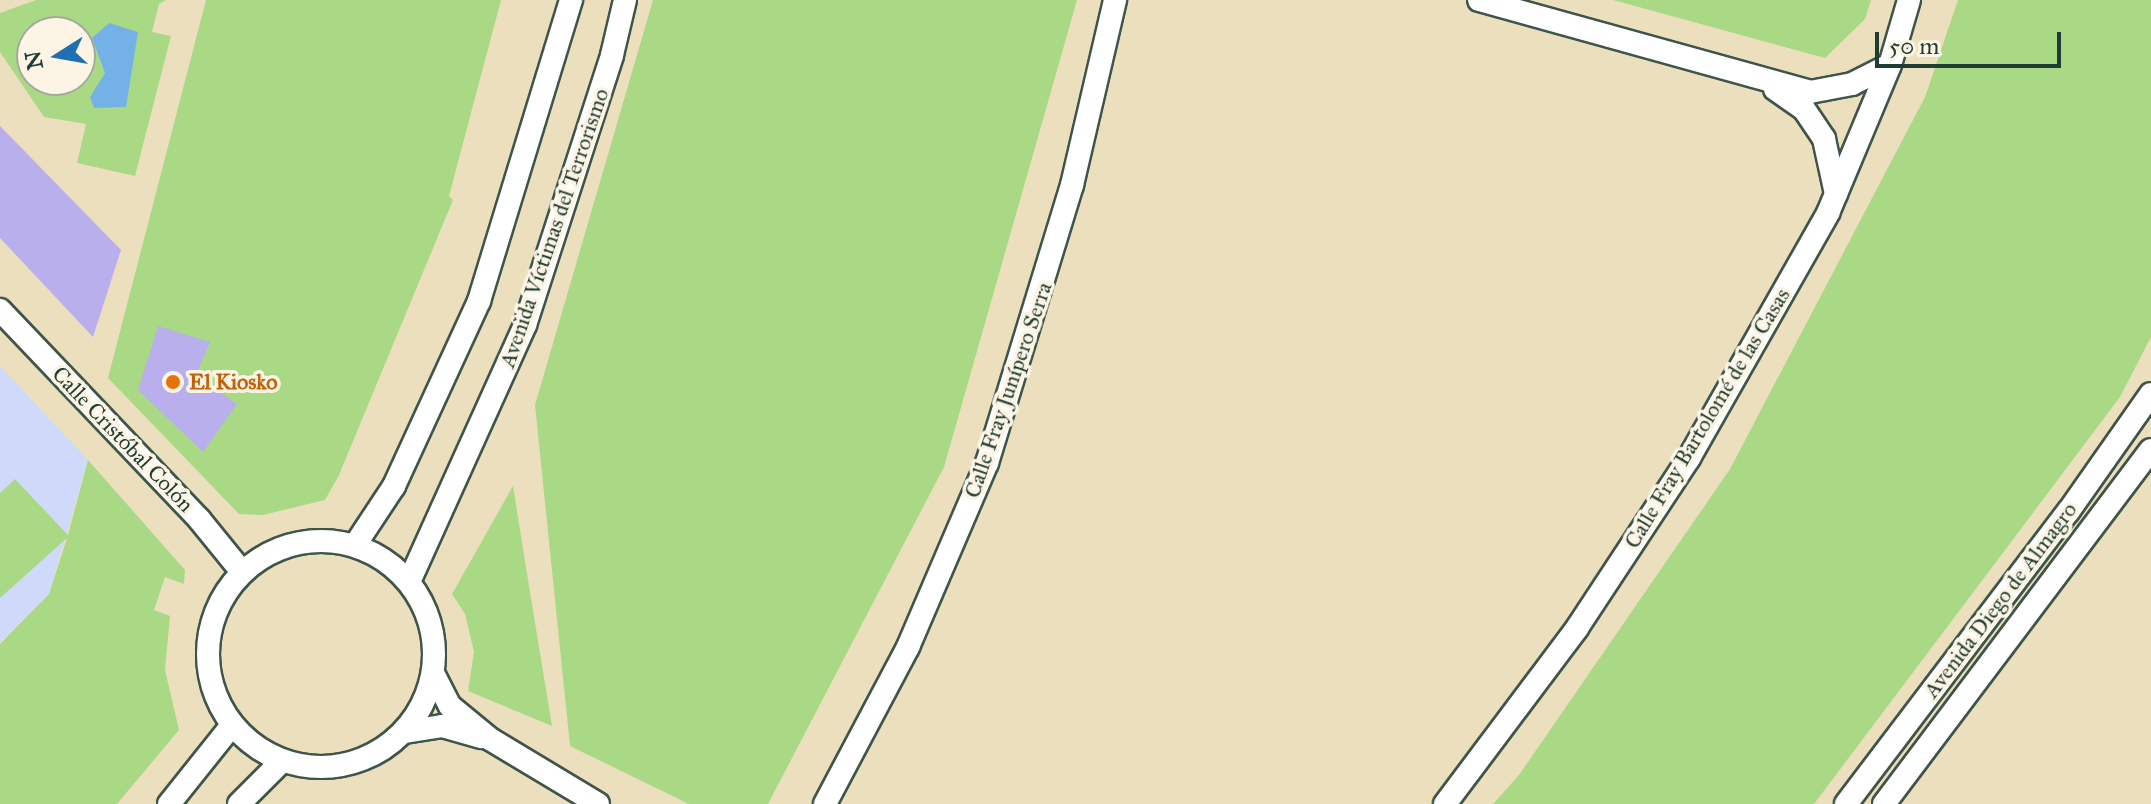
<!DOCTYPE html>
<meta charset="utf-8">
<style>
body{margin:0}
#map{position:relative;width:2151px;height:804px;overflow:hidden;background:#ecdfbe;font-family:"IM FELL Great Primer",serif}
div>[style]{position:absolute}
.built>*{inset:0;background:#cfdafa}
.green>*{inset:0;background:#aad986}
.water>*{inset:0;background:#74b1e6}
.building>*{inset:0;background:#b8afec}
.roads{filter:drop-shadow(2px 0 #3e5549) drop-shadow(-2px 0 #3e5549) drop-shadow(0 2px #3e5549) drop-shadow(0 -2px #3e5549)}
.minor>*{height:22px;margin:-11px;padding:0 11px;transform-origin:11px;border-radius:11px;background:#fff}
.minor>.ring{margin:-11px;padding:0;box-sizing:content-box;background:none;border:22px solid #fff;border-radius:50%}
.dots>*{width:22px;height:22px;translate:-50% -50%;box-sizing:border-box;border:4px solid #fcf5e5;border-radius:50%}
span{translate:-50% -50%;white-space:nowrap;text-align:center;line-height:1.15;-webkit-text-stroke:7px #fcf5e5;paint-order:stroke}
.street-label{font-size:22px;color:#1f3d34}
.food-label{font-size:22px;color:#c56008;font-weight:700}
.left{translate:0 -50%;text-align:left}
.north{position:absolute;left:16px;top:16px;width:80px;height:80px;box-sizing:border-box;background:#fcf5e5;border:2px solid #a4ab9e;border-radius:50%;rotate:259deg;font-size:22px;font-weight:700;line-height:32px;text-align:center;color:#1f3d34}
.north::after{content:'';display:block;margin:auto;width:28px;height:36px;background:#1f6fb2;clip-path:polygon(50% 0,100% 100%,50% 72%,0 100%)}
.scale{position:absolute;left:1875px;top:32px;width:186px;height:36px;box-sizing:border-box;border:4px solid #1f3d34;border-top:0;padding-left:10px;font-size:24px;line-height:28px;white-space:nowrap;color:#1f3d34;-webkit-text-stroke:6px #fcf5e5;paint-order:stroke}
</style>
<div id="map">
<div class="built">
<div style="clip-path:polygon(0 366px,88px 460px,49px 594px,0 643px)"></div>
</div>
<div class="green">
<div style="clip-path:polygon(evenodd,36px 0,166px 0,159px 4px,152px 32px,171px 36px,135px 176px,77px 163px,86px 124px,44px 117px,0 52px,0 13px,36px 0,32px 32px,80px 32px,80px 80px,32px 80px,32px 32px)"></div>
<div style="clip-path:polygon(206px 0,501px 0,449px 196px,453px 200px,339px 475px,325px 500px,263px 515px,239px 514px,108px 378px)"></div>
<div style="clip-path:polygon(653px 0,1077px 0,944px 467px,768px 804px,689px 804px,570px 746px,535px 405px)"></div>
<div style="clip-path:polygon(1613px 0,1871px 0,1865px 19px,1825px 58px)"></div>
<div style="clip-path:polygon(1958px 0,2151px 0,2151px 337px,2120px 397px,1814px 804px,1493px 804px,1519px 775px,1730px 469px,1925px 97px)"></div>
<div style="clip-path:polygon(88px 460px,185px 570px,184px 584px,165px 577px,154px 610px,170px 616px,165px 670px,179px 730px,117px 804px,0 804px,0 644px,49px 594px,67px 538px,0 598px,0 493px,15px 479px,68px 535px)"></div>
<div style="clip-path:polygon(513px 486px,528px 580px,552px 726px,468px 691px,474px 652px,465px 614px,452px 594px)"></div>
</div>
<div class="water">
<div style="clip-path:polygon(109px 23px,138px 32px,126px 107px,94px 108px,90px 97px,105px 73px,92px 38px)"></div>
</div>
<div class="building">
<div style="clip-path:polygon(0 126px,121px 250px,93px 337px,0 238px)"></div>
<div style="clip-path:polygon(158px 326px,210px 342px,196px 375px,237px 404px,203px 452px,138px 390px)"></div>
</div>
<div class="roads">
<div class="minor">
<div style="left:1479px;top:0;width:344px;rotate:15.5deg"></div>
<div style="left:1810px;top:92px;width:43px;rotate:-10.8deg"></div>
<div style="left:1852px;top:84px;width:42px;rotate:-26.6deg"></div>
<div style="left:1775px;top:89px;width:35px;rotate:35deg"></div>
<div style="left:1804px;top:109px;width:36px;rotate:56deg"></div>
<div style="left:1824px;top:139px;width:56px;rotate:77.7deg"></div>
<div style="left:0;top:310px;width:289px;rotate:46.4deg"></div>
<div style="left:199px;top:519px;width:68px;rotate:50.9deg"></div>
<div class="ring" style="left:208px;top:541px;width:204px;height:204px"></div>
<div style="left:355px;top:545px;width:71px;rotate:-56.5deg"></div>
<div style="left:394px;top:486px;width:204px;rotate:-65.3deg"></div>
<div style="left:479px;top:301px;width:315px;rotate:-73deg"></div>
<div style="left:409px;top:582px;width:282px;rotate:-65.7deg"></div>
<div style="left:525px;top:325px;width:284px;rotate:-72.1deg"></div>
<div style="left:612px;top:55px;width:57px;rotate:-76.7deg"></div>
<div style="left:433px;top:673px;width:37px;rotate:63deg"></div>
<div style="left:450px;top:706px;width:52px;rotate:39.5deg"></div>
<div style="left:490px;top:739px;width:126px;rotate:31deg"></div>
<div style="left:405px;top:732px;width:37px;rotate:-9deg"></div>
<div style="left:442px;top:726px;width:41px;rotate:15.8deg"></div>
<div style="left:169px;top:804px;width:101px;rotate:-51.4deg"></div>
<div style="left:239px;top:804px;width:61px;rotate:-45deg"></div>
<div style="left:825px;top:804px;width:178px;rotate:-62.1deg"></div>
<div style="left:908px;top:647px;width:200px;rotate:-66.8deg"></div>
<div style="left:987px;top:463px;width:291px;rotate:-73deg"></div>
<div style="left:1072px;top:185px;width:190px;rotate:-76.9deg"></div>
<div style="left:1445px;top:804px;width:220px;rotate:-53.1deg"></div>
<div style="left:1577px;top:628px;width:204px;rotate:-56.6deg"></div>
<div style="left:1689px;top:458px;width:282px;rotate:-60.4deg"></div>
<div style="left:1828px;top:213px;width:160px;rotate:-67.3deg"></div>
<div style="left:1890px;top:65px;width:68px;rotate:-73.7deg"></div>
<div style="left:1846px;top:804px;width:367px;rotate:-52.8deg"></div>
<div style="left:2068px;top:512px;width:144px;rotate:-54.9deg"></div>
<div style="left:1884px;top:804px;width:443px;rotate:-53deg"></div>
</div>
</div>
<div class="dots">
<div style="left:173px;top:382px;background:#e8710a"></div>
</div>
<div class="street-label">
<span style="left:554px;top:228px;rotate:-71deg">Avenida Víctimas del Terrorismo</span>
<span style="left:1008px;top:390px;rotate:-71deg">Calle Fray Junípero Serra</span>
<span style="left:1707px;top:418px;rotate:-59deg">Calle Fray Bartolomé de las Casas</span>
<span style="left:123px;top:439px;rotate:46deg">Calle Cristóbal Colón</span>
<span style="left:2000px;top:600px;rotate:-53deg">Avenida Diego de Almagro</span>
</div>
<div class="food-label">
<span class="left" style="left:189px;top:382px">El Kiosko</span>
</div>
<div class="north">N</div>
<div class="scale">50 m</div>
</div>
